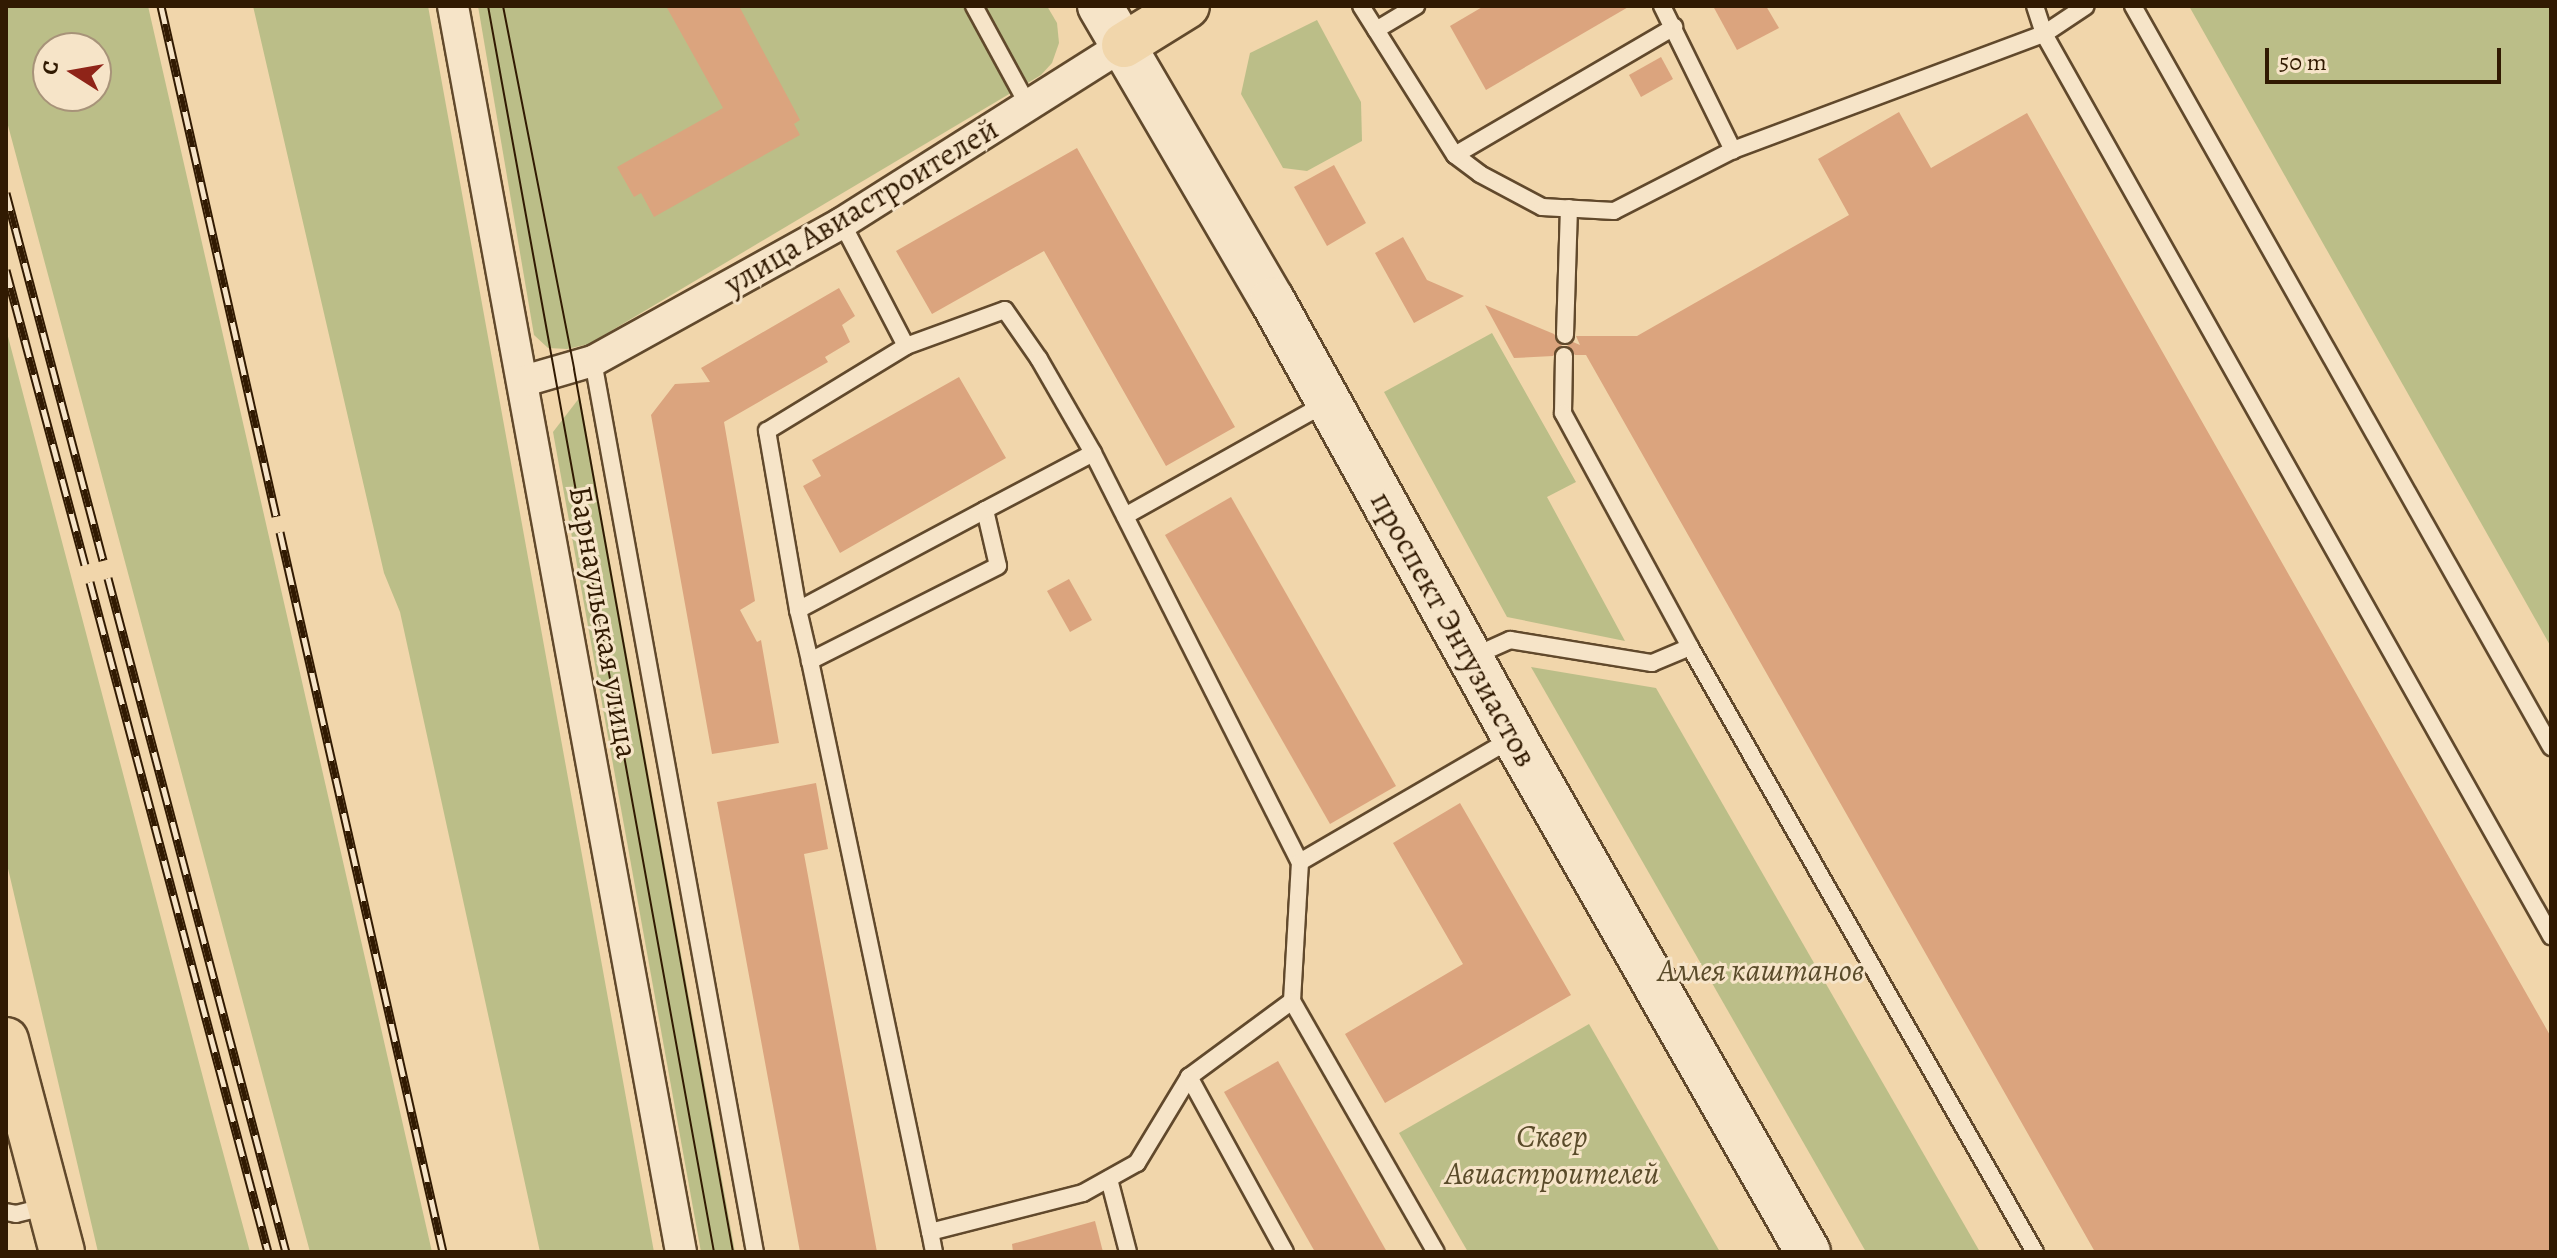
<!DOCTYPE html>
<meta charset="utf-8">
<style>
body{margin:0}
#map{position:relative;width:2557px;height:1258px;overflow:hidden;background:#f1d6ab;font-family:Alegreya,serif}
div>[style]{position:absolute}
.green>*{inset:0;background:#bbbe88}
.building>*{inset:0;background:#dba47e}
.roads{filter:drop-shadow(2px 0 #61492c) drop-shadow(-2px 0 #61492c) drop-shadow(0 2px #61492c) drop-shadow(0 -2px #61492c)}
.lane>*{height:16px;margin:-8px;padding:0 8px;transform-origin:8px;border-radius:8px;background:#f6e4c8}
.street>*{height:30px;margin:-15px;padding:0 15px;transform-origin:15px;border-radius:15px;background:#f6e4c8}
.secondary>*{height:44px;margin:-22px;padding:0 22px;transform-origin:22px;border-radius:22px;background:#f6e4c8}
.primary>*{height:44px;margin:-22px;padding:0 22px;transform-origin:22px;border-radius:22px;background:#f1d6ab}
.tram>*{height:2px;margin:-1px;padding:0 1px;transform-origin:1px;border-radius:1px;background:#311a02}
.rail>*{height:9px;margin-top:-4.5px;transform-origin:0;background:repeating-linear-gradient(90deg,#f6e4c8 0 18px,#311a02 0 36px);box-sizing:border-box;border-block:2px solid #311a02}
span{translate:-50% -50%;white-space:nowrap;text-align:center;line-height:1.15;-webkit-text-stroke:6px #f6e4c8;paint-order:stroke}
.street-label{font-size:32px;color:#311a02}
.park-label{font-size:32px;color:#5a4b2a;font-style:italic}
.frame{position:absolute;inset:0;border:8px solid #311a02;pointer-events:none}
.north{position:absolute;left:32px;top:32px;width:80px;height:80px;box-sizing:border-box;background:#f6e4c8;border:2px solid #a79379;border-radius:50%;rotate:281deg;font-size:22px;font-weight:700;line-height:32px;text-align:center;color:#311a02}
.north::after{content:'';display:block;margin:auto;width:28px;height:36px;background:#8f2418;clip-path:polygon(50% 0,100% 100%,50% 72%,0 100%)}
.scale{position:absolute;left:2265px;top:48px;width:236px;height:36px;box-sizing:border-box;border:4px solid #311a02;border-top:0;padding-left:10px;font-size:24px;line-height:28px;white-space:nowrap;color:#311a02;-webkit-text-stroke:6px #f6e4c8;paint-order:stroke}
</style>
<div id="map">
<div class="green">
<div style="clip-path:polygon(evenodd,6px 6px,148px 6px,432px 1252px,310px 1252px,6px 118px,6px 6px,48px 48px,96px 48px,96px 96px,48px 96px,48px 48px)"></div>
<div style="clip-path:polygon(253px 6px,428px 6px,654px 1252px,540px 1252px,400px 612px,384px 573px)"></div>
<div style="clip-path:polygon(478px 6px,1047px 6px,1057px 23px,1059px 43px,1052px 63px,1041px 75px,589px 344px,567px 349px,548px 348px,534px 335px)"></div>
<div style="clip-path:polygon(2189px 6px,2551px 6px,2551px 647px)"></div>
<div style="clip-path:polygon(1317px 20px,1361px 102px,1362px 141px,1307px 171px,1283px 168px,1241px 94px,1250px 53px)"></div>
<div style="clip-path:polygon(6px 329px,211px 1108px,250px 1252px,98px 1252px,6px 860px)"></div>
<div style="clip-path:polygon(1492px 333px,1576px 482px,1547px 497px,1625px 641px,1507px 617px,1384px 392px)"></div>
<div style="clip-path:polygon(580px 397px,735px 1252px,701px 1252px,553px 432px)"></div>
<div style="clip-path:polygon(1531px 667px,1656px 688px,1980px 1252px,1866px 1252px)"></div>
<div style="clip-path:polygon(1589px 1024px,1720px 1252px,1468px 1252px,1399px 1133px)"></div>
</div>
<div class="building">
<div style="clip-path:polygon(666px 6px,739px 6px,800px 120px,794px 124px,800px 135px,654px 217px,641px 193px,634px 197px,617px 167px,723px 108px)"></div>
<div style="clip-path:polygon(1484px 6px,1630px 6px,1486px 90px,1450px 26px)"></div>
<div style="clip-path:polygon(1713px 6px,1766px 6px,1779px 28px,1737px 50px)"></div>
<div style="clip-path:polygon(1661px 57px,1673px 79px,1641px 97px,1629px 75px)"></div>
<div style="clip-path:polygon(1899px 112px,1931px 168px,2027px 113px,2551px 1037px,2551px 1252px,2095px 1252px,1586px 355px,1575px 355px,1567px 346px,1573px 342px,1580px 345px,1576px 336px,1637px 336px,1849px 215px,1818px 159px)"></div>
<div style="clip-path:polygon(1077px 148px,1235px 427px,1166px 466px,1044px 251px,932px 314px,896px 251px)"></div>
<div style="clip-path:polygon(1334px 165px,1366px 223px,1327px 246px,1294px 187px)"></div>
<div style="clip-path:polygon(1403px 237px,1427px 280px,1464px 296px,1414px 323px,1375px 253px)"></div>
<div style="clip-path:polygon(839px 288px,855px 316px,842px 325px,850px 342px,825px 357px,828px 362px,724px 422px,755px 601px,740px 610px,757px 642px,761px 640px,779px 743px,712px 754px,651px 415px,675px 384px,710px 382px,701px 368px)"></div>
<div style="clip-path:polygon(1485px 305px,1554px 334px,1562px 345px,1553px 356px,1514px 358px)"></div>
<div style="clip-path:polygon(959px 377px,1006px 458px,840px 553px,803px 486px,821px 476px,812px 460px)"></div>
<div style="clip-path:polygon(1231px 497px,1396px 786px,1330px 824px,1165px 535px)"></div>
<div style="clip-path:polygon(1069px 579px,1092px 620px,1070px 632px,1047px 591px)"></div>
<div style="clip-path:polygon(816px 783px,828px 849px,804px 854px,877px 1252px,800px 1252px,717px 802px)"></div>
<div style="clip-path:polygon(1460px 803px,1571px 995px,1385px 1103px,1345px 1034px,1463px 964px,1393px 843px)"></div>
<div style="clip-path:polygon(1278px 1061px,1387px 1252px,1315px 1252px,1224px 1092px)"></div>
<div style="clip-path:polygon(1095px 1221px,1103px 1252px,1013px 1252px,1012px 1244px)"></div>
</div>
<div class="roads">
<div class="lane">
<div style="left:974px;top:6px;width:113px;rotate:61.4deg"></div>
<div style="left:1361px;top:6px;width:176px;rotate:57.8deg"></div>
<div style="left:1455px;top:155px;width:31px;rotate:37deg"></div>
<div style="left:1480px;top:174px;width:70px;rotate:28deg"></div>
<div style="left:1542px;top:207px;width:72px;rotate:3.2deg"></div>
<div style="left:1614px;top:211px;width:134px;rotate:-27.1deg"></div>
<div style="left:1733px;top:150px;width:332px;rotate:-20.5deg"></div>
<div style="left:2044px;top:34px;width:50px;rotate:-33.7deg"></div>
<div style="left:1662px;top:6px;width:161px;rotate:63.8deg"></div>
<div style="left:2035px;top:6px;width:29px;rotate:72deg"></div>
<div style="left:2044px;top:34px;width:1035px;rotate:60.66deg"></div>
<div style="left:2133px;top:6px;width:851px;rotate:60.57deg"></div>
<div style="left:1376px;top:30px;width:47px;rotate:-31deg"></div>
<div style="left:1455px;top:155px;width:254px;rotate:-30.3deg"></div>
<div style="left:1565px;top:335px;width:127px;rotate:-88.2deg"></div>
<div style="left:906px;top:346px;width:105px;rotate:-20deg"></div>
<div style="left:1005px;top:310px;width:60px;rotate:55.2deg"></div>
<div style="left:1039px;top:359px;width:108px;rotate:60.1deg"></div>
<div style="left:1093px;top:453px;width:458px;rotate:63.2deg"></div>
<div style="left:1300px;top:862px;width:139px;rotate:93.3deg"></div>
<div style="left:1292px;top:1001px;width:289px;rotate:60.2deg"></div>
<div style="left:1564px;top:356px;width:57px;rotate:91deg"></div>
<div style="left:1563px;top:413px;width:266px;rotate:61.5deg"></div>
<div style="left:1690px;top:647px;width:696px;rotate:60.31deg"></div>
<div style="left:593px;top:361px;width:906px;rotate:79.7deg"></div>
<div style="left:985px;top:510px;width:57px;rotate:76.9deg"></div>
<div style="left:998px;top:566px;width:211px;rotate:153.2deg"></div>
<div style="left:810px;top:661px;width:52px;rotate:-103.2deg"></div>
<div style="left:798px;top:610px;width:212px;rotate:-28.1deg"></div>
<div style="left:985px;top:510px;width:122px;rotate:-27.8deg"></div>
<div style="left:1125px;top:516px;width:231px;rotate:-29.3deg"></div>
<div style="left:798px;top:610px;width:182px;rotate:-99.8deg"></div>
<div style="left:767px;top:431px;width:163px;rotate:-31.4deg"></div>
<div style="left:906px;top:346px;width:139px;rotate:-117.5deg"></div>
<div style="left:1472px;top:657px;width:42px;rotate:-24.1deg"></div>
<div style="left:1510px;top:640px;width:144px;rotate:9.2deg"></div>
<div style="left:1652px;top:663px;width:41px;rotate:-22.8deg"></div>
<div style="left:810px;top:661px;width:583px;rotate:78.13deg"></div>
<div style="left:1300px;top:862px;width:246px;rotate:-30.2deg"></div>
<div style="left:1109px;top:1179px;width:75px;rotate:75.4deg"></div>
<div style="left:6px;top:1212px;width:10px;rotate:11deg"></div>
<div style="left:16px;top:1214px;width:32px;rotate:-14deg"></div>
<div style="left:934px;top:1252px;width:20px;rotate:-101deg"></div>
<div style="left:930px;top:1232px;width:158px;rotate:-14.3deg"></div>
<div style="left:1083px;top:1193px;width:62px;rotate:-29.1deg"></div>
<div style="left:1137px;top:1163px;width:100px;rotate:-58.8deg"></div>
<div style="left:1285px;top:1252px;width:200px;rotate:-118.7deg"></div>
<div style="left:1189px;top:1077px;width:128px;rotate:-36.4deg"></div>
</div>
<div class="street">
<div style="left:453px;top:6px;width:1267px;rotate:79.63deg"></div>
<div style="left:524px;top:381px;width:72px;rotate:-16.2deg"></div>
<div style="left:593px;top:361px;width:285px;rotate:-29deg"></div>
<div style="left:842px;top:223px;width:333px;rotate:-32.3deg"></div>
</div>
<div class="secondary">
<div style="left:1100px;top:6px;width:341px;rotate:59.7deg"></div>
<div style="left:1272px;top:300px;width:500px;rotate:61deg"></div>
<div style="left:1514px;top:737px;width:593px;rotate:60.28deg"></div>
</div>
<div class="primary">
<div style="left:1124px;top:45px;width:74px;rotate:-31.8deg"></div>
<div style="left:6px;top:1040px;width:219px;rotate:75.2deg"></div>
</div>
</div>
<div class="tram">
<div style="left:488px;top:6px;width:1266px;rotate:79.72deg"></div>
<div style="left:503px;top:6px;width:370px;rotate:78.9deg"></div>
<div style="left:574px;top:369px;width:897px;rotate:79.79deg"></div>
</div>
<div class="rail">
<div style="left:161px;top:6px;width:523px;rotate:77.29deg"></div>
<div style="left:6px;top:193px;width:380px;rotate:75.2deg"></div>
<div style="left:6px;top:270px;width:305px;rotate:75deg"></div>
<div style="left:280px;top:532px;width:738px;rotate:77.24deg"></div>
<div style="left:108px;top:578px;width:697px;rotate:75.21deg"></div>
<div style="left:90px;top:582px;width:693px;rotate:75.12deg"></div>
</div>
<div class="street-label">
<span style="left:861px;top:206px;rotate:-31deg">улица Авиастроителей</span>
<span style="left:604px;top:622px;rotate:80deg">Барнаульская улица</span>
<span style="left:1454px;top:629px;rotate:61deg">проспект Энтузиастов</span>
</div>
<div class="park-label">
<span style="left:1761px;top:970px">Аллея каштанов</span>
<span style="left:1552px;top:1155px">Сквер<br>Авиастроителей</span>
</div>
<div class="frame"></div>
<div class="north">С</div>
<div class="scale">50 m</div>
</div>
